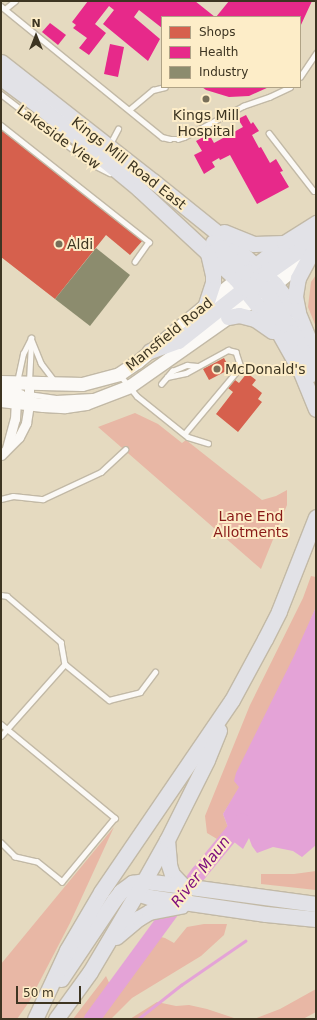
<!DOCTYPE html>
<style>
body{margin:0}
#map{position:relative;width:317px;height:1020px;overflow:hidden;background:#e5dac0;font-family:"DejaVu Sans",sans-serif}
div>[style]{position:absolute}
.green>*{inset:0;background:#e8b7a5}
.water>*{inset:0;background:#e4a3d7}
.shops>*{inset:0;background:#d6604d}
.health>*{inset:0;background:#e7298a}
.industry>*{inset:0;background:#8c8c6e}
.stream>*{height:2.5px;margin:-1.25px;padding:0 1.25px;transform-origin:1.25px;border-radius:1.25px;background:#e4a3d7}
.river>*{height:16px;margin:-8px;padding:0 8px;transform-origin:8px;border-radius:8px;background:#e4a3d7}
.roads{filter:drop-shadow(1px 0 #c2b9a6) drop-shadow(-1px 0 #c2b9a6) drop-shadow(0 1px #c2b9a6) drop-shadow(0 -1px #c2b9a6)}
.service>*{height:4.5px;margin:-2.25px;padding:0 2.25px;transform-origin:2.25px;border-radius:2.25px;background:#fbf9f6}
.minor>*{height:9px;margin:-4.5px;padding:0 4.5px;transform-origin:4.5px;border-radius:4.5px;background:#fbf9f6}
.secondary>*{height:13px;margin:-6.5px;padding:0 6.5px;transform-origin:6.5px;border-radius:6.5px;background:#fbf9f6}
.trunk>*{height:15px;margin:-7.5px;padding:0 7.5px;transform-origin:7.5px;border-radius:7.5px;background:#e2e2e7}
.dots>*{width:11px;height:11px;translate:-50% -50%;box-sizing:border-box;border:2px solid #fdedc8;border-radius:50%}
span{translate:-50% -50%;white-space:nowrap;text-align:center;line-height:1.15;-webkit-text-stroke:4px #fdedc8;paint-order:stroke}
.poi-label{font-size:14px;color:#3d3522}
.left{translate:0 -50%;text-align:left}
.street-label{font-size:14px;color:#3d3522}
.park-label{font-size:14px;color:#891a17}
.water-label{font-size:15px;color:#7c0d7d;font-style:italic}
.frame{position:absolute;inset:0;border:2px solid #3d3522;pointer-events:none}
.legend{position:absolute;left:161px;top:16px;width:140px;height:72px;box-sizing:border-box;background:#fdedc8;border:1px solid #b0a386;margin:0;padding:5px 7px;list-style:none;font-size:12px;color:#3d3522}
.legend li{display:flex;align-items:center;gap:8px;height:20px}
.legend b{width:20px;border:1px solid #b0a386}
.north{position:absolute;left:16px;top:16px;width:40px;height:40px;-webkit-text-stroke:3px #fdedc8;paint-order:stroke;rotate:0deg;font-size:11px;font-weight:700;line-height:16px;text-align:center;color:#3d3522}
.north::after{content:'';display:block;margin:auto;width:14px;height:18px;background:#3d3522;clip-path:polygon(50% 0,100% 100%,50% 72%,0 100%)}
.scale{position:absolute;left:16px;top:986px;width:65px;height:18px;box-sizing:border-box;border:2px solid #3d3522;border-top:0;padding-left:5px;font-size:12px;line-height:14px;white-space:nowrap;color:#3d3522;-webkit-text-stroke:3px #fdedc8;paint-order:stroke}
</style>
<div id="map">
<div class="green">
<div style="clip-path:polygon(316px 275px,316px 327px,308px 307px,311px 282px)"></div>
<div style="clip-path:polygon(135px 413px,158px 424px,182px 443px,186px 440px,262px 500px,276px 496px,287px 490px,287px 505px,261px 569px,98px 427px)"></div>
<div style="clip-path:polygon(311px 576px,316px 577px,316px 607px,240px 787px,223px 814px,229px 830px,217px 839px,207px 833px,205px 816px,250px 705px,303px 598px)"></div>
<div style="clip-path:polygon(114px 827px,70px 923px,29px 1002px,17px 1019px,1px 1019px,1px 964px)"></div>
<div style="clip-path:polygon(316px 871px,316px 890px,261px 884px,261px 874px,294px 874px)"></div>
<div style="clip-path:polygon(204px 924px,227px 924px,224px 935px,201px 956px,132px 998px,111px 1019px,73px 1019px,106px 976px,111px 987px,148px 934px,165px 938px,174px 943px,187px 927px)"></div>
<div style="clip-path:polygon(316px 989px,316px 1012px,303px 1019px,254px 1019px,280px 1009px)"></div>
<div style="clip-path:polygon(157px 1002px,176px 1006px,189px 1005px,207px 1009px,237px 1019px,130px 1019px)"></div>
</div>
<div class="water">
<div style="clip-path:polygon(316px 607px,316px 845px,302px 857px,293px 851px,273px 847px,257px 853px,252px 846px,249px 838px,243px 849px,229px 838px,229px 830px,223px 814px,239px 787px,234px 781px,236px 773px,294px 656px)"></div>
</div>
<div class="shops">
<div style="clip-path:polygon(1px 129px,143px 240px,130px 255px,106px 235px,55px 299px,1px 257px)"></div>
<div style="clip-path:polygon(224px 358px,230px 369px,209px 380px,203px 369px)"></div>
<div style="clip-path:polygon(247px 373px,256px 380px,252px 385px,262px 393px,258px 399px,262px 402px,238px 432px,216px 414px,233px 392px,228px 388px,235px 380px,239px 383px)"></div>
</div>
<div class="health">
<div style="clip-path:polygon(88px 1px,195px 1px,215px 17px,162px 17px,162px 28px,139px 10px,134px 17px,160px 39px,148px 61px,103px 24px,114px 10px,109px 6px,95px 24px,106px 33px,89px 55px,79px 48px,87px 38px,73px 28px,76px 25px,72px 22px)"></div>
<div style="clip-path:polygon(229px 1px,312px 1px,300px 27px,300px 17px,216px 17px)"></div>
<div style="clip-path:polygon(50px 23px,66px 35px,58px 45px,42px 32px)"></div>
<div style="clip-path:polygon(110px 44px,124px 47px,118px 77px,104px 74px)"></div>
<div style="clip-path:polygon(202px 87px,269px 87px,249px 96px,229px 97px,206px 90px)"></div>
<div style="clip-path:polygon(246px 115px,251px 124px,253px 122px,259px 131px,252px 135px,259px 148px,261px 147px,270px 163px,276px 159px,283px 171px,280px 172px,289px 187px,257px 204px,230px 155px,220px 160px,219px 158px,212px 162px,215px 167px,204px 174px,194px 155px,202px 151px,196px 141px,209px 134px,214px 143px,243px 127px,238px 119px)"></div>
</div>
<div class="industry">
<div style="clip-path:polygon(96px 248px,130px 275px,90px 326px,55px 299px)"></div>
</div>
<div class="stream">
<div style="left:138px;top:1019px;width:55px;rotate:-38.3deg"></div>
<div style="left:181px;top:985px;width:78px;rotate:-34.5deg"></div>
</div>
<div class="river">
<div style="left:92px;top:1019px;width:181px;rotate:-53.8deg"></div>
<div style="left:199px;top:873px;width:67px;rotate:-50.4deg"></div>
</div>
<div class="roads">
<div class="service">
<div style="left:1px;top:6px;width:208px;rotate:39.1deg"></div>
<div style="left:162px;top:137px;width:8px;rotate:14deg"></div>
<div style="left:170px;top:139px;width:8px"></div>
<div style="left:178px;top:139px;width:6px;rotate:-18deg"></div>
<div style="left:184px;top:137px;width:67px;rotate:-27.7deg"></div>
<div style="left:243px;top:106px;width:28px;rotate:-19deg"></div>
<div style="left:269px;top:97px;width:23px;rotate:-25deg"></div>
<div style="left:5px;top:9px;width:13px;rotate:-39deg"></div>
<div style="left:300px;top:77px;width:29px;rotate:-56deg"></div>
<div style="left:1px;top:94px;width:115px;rotate:37.6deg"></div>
<div style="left:92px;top:164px;width:20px;rotate:27deg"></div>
<div style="left:129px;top:110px;width:31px;rotate:-40deg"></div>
<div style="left:153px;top:90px;width:12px;rotate:-14deg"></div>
<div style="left:1px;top:125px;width:189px;rotate:38.3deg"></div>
<div style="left:149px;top:242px;width:24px;rotate:125deg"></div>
<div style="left:269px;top:133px;width:73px;rotate:52.2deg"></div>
<div style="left:314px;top:191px;width:2px;rotate:-27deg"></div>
<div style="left:110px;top:144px;width:17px;rotate:-62deg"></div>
<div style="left:31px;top:338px;width:27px;rotate:68deg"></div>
<div style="left:41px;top:363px;width:21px;rotate:53deg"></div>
<div style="left:120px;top:375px;width:27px;rotate:51deg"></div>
<div style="left:137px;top:396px;width:65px;rotate:38.8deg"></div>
<div style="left:188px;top:437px;width:21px;rotate:17deg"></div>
<div style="left:167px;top:377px;width:8px;rotate:-50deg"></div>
<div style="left:172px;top:371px;width:16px;rotate:-22deg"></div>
<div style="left:187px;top:365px;width:10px;rotate:6deg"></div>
<div style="left:29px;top:381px;width:39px;rotate:-87deg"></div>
<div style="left:17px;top:382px;width:29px;rotate:-78deg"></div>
<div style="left:23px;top:354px;width:18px;rotate:-63deg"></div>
<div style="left:161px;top:384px;width:9px;rotate:-49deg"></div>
<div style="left:167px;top:377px;width:19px;rotate:-12deg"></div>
<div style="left:186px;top:373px;width:48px;rotate:-28.7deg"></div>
<div style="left:228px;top:350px;width:8px;rotate:14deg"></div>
<div style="left:236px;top:352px;width:16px;rotate:72deg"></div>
<div style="left:241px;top:367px;width:87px;rotate:129.9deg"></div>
<div style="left:28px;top:394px;width:28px;rotate:8deg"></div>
<div style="left:56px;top:398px;width:36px;rotate:-3deg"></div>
<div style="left:1px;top:499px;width:12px;rotate:-14deg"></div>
<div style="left:13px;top:496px;width:30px;rotate:6deg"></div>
<div style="left:43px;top:499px;width:64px;rotate:-25deg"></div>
<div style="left:101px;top:472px;width:33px;rotate:-43deg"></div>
<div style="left:1px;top:595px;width:6px;rotate:9deg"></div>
<div style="left:7px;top:596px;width:71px;rotate:40.4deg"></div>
<div style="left:61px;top:642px;width:22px;rotate:80deg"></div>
<div style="left:65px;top:664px;width:57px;rotate:39.3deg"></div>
<div style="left:109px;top:700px;width:32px;rotate:-14deg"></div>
<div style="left:140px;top:692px;width:25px;rotate:-53deg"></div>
<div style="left:1px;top:724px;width:148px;rotate:39.5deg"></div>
<div style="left:115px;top:818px;width:83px;rotate:129.6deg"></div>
<div style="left:62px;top:882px;width:32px;rotate:-141deg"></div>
<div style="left:37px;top:862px;width:23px;rotate:-167deg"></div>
<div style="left:15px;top:857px;width:20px;rotate:-135deg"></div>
<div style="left:1px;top:736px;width:96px;rotate:-48.4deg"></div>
</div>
<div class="minor">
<div style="left:1px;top:391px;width:20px;rotate:9deg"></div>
<div style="left:7px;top:448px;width:30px;rotate:-75deg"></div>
<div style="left:15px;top:419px;width:37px;rotate:-87deg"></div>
<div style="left:1px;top:455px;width:25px;rotate:-45deg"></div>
<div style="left:19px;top:437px;width:16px;rotate:-63deg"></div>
<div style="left:26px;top:423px;width:19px;rotate:-81deg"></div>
<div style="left:29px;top:404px;width:22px;rotate:-90deg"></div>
</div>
<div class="secondary">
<div style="left:1px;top:382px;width:81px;rotate:1.4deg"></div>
<div style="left:82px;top:384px;width:38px;rotate:-15deg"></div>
<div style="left:119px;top:374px;width:22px;rotate:-34deg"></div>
<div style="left:137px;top:362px;width:139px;rotate:-39.8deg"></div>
<div style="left:1px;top:400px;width:42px;rotate:6.8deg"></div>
<div style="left:43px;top:405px;width:22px;rotate:3deg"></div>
<div style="left:65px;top:406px;width:21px;rotate:-8deg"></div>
<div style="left:86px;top:403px;width:47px;rotate:-21.1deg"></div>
<div style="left:130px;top:386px;width:177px;rotate:-35.1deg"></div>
<div style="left:275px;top:284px;width:44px;rotate:-39.5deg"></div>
</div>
<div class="trunk">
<div style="left:1px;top:62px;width:193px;rotate:38.1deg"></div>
<div style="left:153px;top:181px;width:107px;rotate:38.9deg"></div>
<div style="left:236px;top:248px;width:53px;rotate:42.7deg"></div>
<div style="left:275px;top:284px;width:37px;rotate:52deg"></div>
<div style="left:298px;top:313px;width:48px;rotate:67.8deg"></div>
<div style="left:1px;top:78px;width:49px;rotate:36.6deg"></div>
<div style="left:40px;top:107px;width:129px;rotate:39.6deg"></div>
<div style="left:139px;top:189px;width:132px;rotate:42.9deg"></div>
<div style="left:236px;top:279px;width:67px;rotate:51.1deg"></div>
<div style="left:278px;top:331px;width:45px;rotate:60.6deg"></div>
<div style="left:300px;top:370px;width:42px;rotate:67.7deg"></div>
<div style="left:224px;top:232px;width:32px;rotate:22deg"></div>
<div style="left:254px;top:244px;width:30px;rotate:-2deg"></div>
<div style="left:213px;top:242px;width:45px;rotate:42.3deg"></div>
<div style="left:246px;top:272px;width:15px;rotate:67deg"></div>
<div style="left:252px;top:286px;width:12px;rotate:85deg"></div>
<div style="left:255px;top:266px;width:37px;rotate:-38deg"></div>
<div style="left:284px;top:243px;width:38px;rotate:-32deg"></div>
<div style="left:256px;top:270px;width:16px;rotate:72deg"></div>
<div style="left:261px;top:285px;width:57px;rotate:55.8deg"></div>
<div style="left:293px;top:332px;width:20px;rotate:63deg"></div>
<div style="left:302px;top:350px;width:26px;rotate:72deg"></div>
<div style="left:257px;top:278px;width:9px;rotate:-27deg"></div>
<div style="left:265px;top:274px;width:62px;rotate:-35.2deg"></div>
<div style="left:206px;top:304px;width:22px;rotate:-72deg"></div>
<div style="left:213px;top:283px;width:8px;rotate:-90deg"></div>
<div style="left:213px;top:275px;width:23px;rotate:-103deg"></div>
<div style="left:298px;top:312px;width:16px;rotate:-101deg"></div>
<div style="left:295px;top:296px;width:18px;rotate:-81deg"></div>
<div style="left:298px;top:278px;width:26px;rotate:-62deg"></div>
<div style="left:310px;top:255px;width:7px;rotate:-34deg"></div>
<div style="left:228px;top:317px;width:11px;rotate:-10deg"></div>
<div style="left:239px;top:315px;width:16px;rotate:14deg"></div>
<div style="left:255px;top:319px;width:21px;rotate:35deg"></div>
<div style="left:150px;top:351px;width:30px;rotate:-20deg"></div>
<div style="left:178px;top:341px;width:85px;rotate:-38.3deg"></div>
<div style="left:245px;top:288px;width:9px;rotate:-13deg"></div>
<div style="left:167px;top:840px;width:25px;rotate:85deg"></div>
<div style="left:169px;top:865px;width:9px;rotate:72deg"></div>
<div style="left:172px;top:874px;width:16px;rotate:47deg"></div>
<div style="left:130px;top:887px;width:8px;rotate:45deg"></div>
<div style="left:136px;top:893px;width:14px;rotate:17deg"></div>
<div style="left:149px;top:897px;width:118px;rotate:8.3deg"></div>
<div style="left:266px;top:914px;width:50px;rotate:5.7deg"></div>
<div style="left:116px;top:937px;width:30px;rotate:-40deg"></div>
<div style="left:139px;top:918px;width:12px;rotate:-31deg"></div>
<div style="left:149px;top:912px;width:33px;rotate:-11deg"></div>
<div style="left:61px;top:979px;width:95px;rotate:-56.1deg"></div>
<div style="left:114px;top:900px;width:11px;rotate:-52deg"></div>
<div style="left:121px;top:891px;width:14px;rotate:-36deg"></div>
<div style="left:132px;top:883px;width:12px;rotate:-9deg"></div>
<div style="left:144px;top:881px;width:39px;rotate:7deg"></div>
<div style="left:183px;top:886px;width:134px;rotate:7.7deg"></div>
<div style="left:35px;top:1019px;width:76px;rotate:-65.1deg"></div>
<div style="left:67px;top:950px;width:67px;rotate:-59.6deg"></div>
<div style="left:101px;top:892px;width:232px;rotate:-55.7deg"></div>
<div style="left:232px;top:700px;width:69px;rotate:-61.6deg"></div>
<div style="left:265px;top:639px;width:31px;rotate:-63deg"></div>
<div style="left:279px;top:611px;width:101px;rotate:-68.5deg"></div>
<div style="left:56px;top:1019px;width:58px;rotate:-54.1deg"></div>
<div style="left:90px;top:972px;width:106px;rotate:-59.3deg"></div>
<div style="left:144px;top:881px;width:47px;rotate:-60.7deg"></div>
<div style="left:167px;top:840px;width:89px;rotate:-63.4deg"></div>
<div style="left:207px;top:760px;width:32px;rotate:-68deg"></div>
</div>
</div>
<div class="dots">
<div style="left:206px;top:99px;background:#786f59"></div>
<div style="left:59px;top:244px;background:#786f59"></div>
<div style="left:217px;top:369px;background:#786f59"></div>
</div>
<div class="poi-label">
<span style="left:206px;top:123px">Kings Mill<br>Hospital</span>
<span class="left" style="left:67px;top:244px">Aldi</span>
<span class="left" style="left:225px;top:369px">McDonald's</span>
</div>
<div class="street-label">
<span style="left:59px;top:137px;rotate:36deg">Lakeside View</span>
<span style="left:129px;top:163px;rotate:38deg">Kings Mill Road East</span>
<span style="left:169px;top:334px;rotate:-39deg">Mansfield Road</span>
</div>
<div class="park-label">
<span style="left:251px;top:524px">Lane End<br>Allotments</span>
</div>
<div class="water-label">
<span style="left:201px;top:872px;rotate:-52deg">River Maun</span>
</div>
<div class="frame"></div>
<ul class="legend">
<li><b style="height:11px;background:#d6604d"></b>Shops</li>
<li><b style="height:11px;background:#e7298a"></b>Health</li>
<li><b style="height:11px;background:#8c8c6e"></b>Industry</li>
</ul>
<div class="north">N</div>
<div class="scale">50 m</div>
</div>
